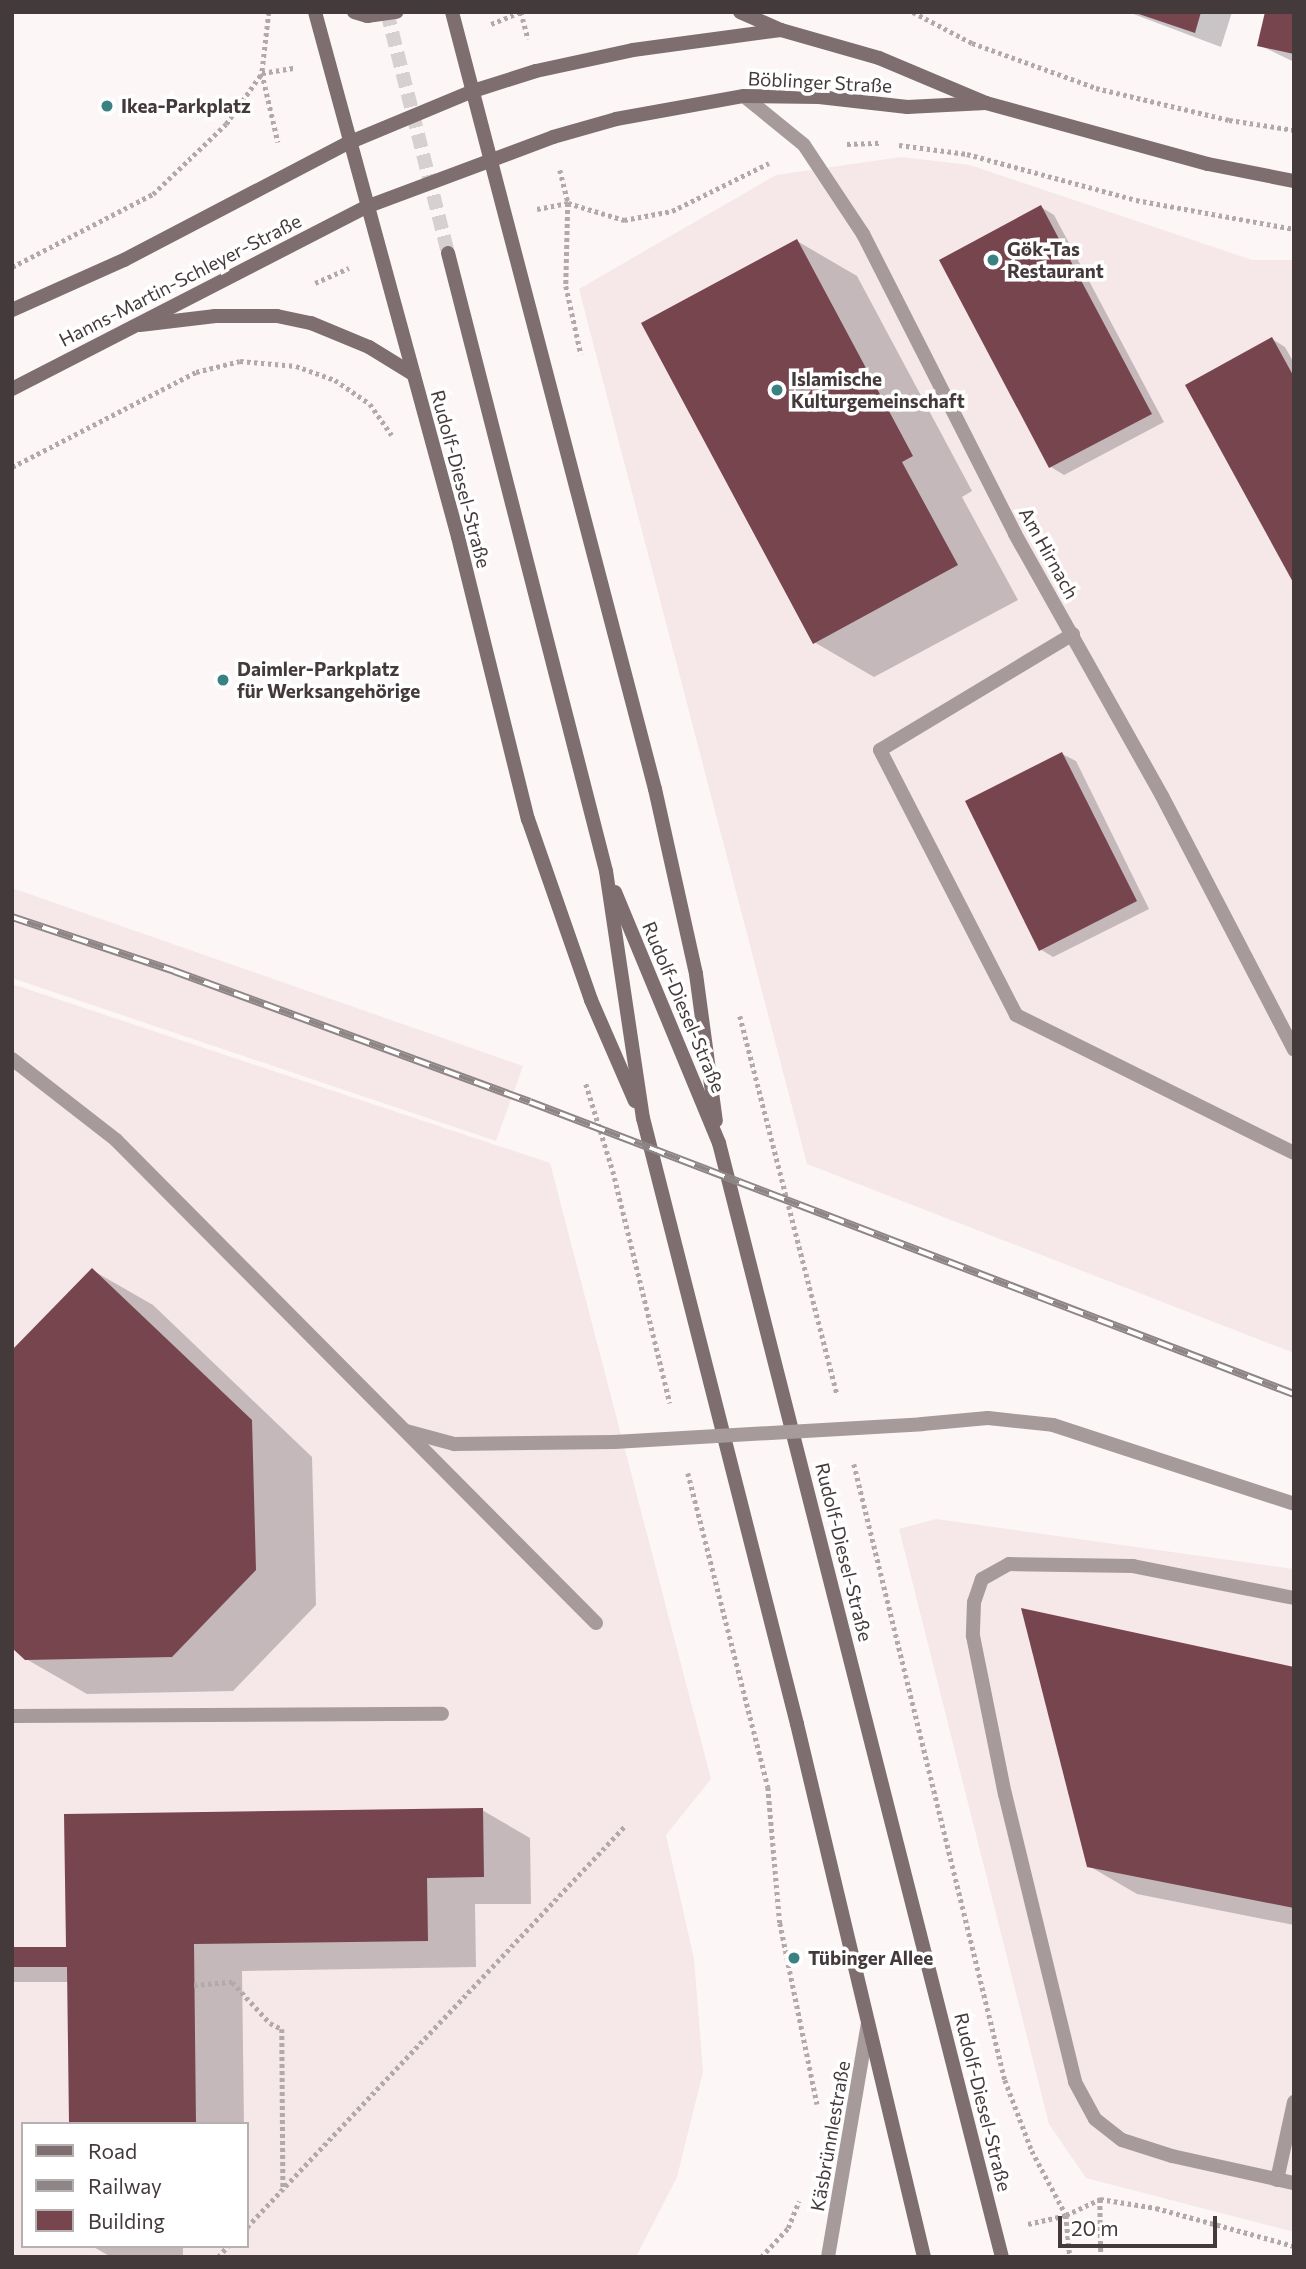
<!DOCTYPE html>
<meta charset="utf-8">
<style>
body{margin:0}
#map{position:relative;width:1306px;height:2269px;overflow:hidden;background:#fcf6f7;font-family:Commissioner,sans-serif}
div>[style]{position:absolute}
.built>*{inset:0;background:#f6e7e9}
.shadow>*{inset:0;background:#0003}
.building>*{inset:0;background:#77454d}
.secondary-tunnel>*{height:14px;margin-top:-7px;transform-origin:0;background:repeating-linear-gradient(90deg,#d7d0d1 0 14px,transparent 0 21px)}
.path>*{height:4.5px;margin-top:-2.25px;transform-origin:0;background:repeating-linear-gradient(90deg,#b1a9aa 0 3.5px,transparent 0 7px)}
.service>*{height:14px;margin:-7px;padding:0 7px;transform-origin:7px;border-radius:7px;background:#a69a9b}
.minor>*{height:14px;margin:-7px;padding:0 7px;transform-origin:7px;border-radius:7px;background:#a69a9b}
.secondary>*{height:14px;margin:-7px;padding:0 7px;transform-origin:7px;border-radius:7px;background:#7f6e6f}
.rail>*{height:8px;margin-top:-4px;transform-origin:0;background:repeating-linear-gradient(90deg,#fff 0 16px,#8e8586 0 32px);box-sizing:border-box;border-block:2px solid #8e8586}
.service-bridge>*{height:14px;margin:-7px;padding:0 7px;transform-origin:7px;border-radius:7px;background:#a69a9b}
.dots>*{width:19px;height:19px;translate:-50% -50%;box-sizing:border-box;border:4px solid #fff;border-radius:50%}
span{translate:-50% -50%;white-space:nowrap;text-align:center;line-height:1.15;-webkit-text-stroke:7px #fff;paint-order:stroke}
.street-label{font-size:19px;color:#453a3b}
.poi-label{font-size:19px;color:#453a3b;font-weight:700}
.left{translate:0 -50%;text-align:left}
.frame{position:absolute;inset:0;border:14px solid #453a3b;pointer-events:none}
.legend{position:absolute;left:21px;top:2122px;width:228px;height:126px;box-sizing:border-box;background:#fff;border:2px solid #b5b0b1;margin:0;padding:9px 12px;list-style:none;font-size:21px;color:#453a3b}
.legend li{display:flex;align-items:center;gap:14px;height:35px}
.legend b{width:35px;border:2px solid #b5b0b1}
.scale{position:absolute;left:1058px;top:2216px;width:159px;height:32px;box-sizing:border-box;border:4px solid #453a3b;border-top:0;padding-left:9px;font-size:21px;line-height:24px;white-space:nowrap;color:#453a3b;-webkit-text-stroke:5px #fff;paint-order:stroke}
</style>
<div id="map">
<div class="built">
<div style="clip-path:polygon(901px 157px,970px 165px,1252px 260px,1294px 260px,1294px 1353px,807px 1164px,579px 289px,776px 175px)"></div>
<div style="clip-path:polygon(12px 888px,523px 1066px,496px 1141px,12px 978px)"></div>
<div style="clip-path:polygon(evenodd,12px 984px,550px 1163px,711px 1779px,666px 1835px,694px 1959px,703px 2072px,677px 2177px,636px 2257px,12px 2257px,12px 984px,23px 2124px,247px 2124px,247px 2246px,23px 2246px,23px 2124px)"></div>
<div style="clip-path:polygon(936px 1519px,1294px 1569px,1294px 2232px,1086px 2178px,1049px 2124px,899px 1529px)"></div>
</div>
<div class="shadow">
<div style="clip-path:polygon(1128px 12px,1232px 12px,1221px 47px)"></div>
<div style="clip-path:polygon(1294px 12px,1294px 62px,1259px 45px)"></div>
<div style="clip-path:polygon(1041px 207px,1054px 215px,1164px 422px,1064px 475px,1051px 467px)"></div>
<div style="clip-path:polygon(797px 241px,857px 276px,972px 491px,962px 497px,1018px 600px,874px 677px,814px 642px)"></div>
<div style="clip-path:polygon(1272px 339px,1285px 347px,1294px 363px,1294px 580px)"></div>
<div style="clip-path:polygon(1062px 754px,1076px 761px,1149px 909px,1053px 957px,1040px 949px)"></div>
<div style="clip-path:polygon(92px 1270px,153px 1305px,312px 1457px,316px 1605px,233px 1691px,87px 1694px,26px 1659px)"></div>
<div style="clip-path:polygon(1294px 1669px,1294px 1925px,1137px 1894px,1089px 1866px)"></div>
<div style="clip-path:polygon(482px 1810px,530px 1838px,531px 1904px,475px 1904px,476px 1967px,242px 1971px,244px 2124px,70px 2124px,68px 1982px,12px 1982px,12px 1949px,65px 1948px)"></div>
<div style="clip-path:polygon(92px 2246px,183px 2246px,183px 2257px,111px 2257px)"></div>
</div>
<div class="building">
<div style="clip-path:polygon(1133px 12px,1201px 12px,1195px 33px)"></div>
<div style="clip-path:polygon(1265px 12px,1294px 12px,1294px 54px,1257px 46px)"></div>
<div style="clip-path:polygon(1041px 205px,1152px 414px,1049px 468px,939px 260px)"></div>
<div style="clip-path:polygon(797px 239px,913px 456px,902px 462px,958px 565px,813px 644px,641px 323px)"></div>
<div style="clip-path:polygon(1272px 337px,1294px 377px,1294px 584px,1185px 385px)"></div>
<div style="clip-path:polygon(1062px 752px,1137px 901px,1039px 951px,965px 801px)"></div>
<div style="clip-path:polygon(92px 1268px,252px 1420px,256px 1570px,172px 1657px,25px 1660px,12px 1648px,12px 1350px)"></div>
<div style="clip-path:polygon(1021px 1608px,1294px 1667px,1294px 1908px,1087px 1867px)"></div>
<div style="clip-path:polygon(483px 1808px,484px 1877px,427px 1878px,428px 1941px,194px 1944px,196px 2124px,69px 2124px,67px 1967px,12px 1967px,12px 1947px,66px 1947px,64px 1814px)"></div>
</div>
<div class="secondary-tunnel">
<div style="left:387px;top:12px;width:249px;rotate:75.8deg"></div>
</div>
<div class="path">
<div style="left:269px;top:12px;width:61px;rotate:96.5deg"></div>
<div style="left:262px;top:73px;width:71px;rotate:76.9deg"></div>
<div style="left:521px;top:12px;width:28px;rotate:75deg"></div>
<div style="left:913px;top:12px;width:67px;rotate:27.7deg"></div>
<div style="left:972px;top:43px;width:132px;rotate:19.9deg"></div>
<div style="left:1096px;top:88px;width:137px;rotate:13.5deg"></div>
<div style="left:1229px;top:120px;width:66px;rotate:8.7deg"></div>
<div style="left:491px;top:24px;width:32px;rotate:-22deg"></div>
<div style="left:847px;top:144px;width:33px;rotate:-2deg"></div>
<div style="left:899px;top:145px;width:69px;rotate:7.5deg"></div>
<div style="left:967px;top:154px;width:175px;rotate:15.2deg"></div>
<div style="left:1136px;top:200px;width:161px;rotate:10.4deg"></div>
<div style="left:560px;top:170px;width:34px;rotate:76deg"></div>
<div style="left:568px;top:203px;width:83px;rotate:91.4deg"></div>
<div style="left:566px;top:286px;width:70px;rotate:77.6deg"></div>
<div style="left:537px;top:209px;width:32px;rotate:-11deg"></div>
<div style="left:568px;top:203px;width:59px;rotate:16.9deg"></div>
<div style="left:624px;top:220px;width:49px;rotate:-10.6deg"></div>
<div style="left:672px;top:211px;width:108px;rotate:-26.3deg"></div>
<div style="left:12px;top:267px;width:159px;rotate:-27.4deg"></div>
<div style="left:153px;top:194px;width:101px;rotate:-43.8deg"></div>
<div style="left:226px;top:124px;width:62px;rotate:-54.8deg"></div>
<div style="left:262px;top:73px;width:33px;rotate:-9deg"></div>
<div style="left:315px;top:283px;width:37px;rotate:-24deg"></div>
<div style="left:12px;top:467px;width:207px;rotate:-27.3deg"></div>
<div style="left:196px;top:372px;width:45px;rotate:-14deg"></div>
<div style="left:240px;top:361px;width:56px;rotate:5.1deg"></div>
<div style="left:296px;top:366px;width:41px;rotate:19.7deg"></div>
<div style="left:335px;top:380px;width:42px;rotate:34.4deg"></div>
<div style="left:370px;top:404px;width:38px;rotate:55deg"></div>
<div style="left:740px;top:1016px;width:390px;rotate:75.6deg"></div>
<div style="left:586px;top:1084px;width:91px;rotate:72.8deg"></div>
<div style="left:613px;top:1171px;width:239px;rotate:76.2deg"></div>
<div style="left:854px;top:1464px;width:634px;rotate:76.23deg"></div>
<div style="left:1005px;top:2080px;width:76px;rotate:69.2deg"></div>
<div style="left:1032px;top:2151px;width:72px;rotate:62deg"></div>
<div style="left:1066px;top:2215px;width:42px;rotate:84.6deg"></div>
<div style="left:688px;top:1473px;width:324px;rotate:75.7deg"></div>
<div style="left:768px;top:1787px;width:137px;rotate:85deg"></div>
<div style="left:780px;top:1923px;width:185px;rotate:78.4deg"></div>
<div style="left:194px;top:1985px;width:38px;rotate:-5deg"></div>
<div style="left:232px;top:1982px;width:56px;rotate:47.2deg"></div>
<div style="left:270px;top:2023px;width:13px;rotate:27deg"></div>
<div style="left:282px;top:2029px;width:159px;rotate:89.6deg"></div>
<div style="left:1100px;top:2199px;width:58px;rotate:89deg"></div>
<div style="left:1028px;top:2224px;width:39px;rotate:-13deg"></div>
<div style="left:1066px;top:2215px;width:38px;rotate:-25deg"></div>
<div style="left:1100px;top:2199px;width:57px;rotate:9.1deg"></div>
<div style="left:1156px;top:2208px;width:143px;rotate:15.4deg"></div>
<div style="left:247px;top:2227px;width:550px;rotate:-46.7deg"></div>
<div style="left:218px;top:2257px;width:15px;rotate:-48deg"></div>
<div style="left:761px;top:2257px;width:40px;rotate:-47deg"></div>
<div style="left:788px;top:2228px;width:29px;rotate:-68deg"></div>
</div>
<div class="service">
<div style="left:1073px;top:634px;width:225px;rotate:149deg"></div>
<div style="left:880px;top:750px;width:298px;rotate:62.8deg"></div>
<div style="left:1016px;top:1015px;width:310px;rotate:26.4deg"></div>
<div style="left:12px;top:1059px;width:132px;rotate:37.9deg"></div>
<div style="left:116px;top:1140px;width:681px;rotate:45.18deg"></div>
<div style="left:922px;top:1424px;width:66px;rotate:-5.2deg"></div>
<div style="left:988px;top:1418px;width:65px;rotate:6.1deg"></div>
<div style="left:1053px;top:1425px;width:254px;rotate:18.1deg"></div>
<div style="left:406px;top:1431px;width:50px;rotate:15.2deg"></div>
<div style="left:454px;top:1444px;width:160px;rotate:-0.7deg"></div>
<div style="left:1294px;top:1598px;width:164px;rotate:-168.8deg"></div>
<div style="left:1133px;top:1566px;width:124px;rotate:-179.1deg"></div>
<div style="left:1009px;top:1564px;width:31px;rotate:151deg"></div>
<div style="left:982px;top:1579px;width:24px;rotate:109deg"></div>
<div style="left:974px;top:1602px;width:34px;rotate:92deg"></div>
<div style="left:973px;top:1636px;width:161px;rotate:78.6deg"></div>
<div style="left:1005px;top:1794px;width:296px;rotate:76.3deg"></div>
<div style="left:1075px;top:2082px;width:42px;rotate:61.6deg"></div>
<div style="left:1095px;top:2119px;width:34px;rotate:38deg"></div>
<div style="left:1122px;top:2140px;width:52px;rotate:17.7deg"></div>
<div style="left:1172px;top:2156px;width:125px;rotate:12.5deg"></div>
<div style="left:12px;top:1716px;width:430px;rotate:-0.3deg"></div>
<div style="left:1277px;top:2180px;width:80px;rotate:-77.7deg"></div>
</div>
<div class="minor">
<div style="left:744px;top:96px;width:77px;rotate:39.2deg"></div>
<div style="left:804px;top:145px;width:107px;rotate:56.5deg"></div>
<div style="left:863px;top:234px;width:336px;rotate:63.1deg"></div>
<div style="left:1015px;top:534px;width:300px;rotate:60.7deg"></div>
<div style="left:1162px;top:796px;width:286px;rotate:62.5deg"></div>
<div style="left:828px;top:2257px;width:237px;rotate:-80.3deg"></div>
</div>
<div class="secondary">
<div style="left:315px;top:12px;width:544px;rotate:74.76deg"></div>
<div style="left:458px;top:537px;width:291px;rotate:76.1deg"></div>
<div style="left:528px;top:819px;width:192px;rotate:70.8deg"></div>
<div style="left:591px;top:1000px;width:110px;rotate:66.5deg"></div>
<div style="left:354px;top:12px;width:14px;rotate:17deg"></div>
<div style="left:367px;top:16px;width:30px;rotate:-8deg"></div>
<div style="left:452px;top:12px;width:803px;rotate:75.36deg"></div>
<div style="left:655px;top:789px;width:189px;rotate:77.5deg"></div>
<div style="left:696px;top:974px;width:148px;rotate:82.3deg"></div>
<div style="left:740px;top:12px;width:45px;rotate:23.7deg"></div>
<div style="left:781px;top:30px;width:102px;rotate:15.9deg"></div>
<div style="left:879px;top:58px;width:116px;rotate:22.8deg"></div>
<div style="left:986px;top:103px;width:230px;rotate:15.4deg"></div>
<div style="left:1208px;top:164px;width:88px;rotate:11.2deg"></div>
<div style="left:448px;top:253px;width:638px;rotate:75.66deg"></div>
<div style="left:606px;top:871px;width:250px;rotate:81.5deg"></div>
<div style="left:643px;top:1118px;width:625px;rotate:75.74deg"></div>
<div style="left:797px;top:1724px;width:548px;rotate:76.6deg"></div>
<div style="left:12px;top:310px;width:123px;rotate:-24.1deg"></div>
<div style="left:124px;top:260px;width:253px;rotate:-27.6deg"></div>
<div style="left:348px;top:143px;width:135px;rotate:-22.6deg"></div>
<div style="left:473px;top:91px;width:66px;rotate:-17.6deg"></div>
<div style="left:536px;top:71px;width:99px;rotate:-12.2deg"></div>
<div style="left:633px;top:50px;width:149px;rotate:-7.7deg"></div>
<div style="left:140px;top:325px;width:76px;rotate:-6.8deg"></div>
<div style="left:215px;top:316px;width:62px"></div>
<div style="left:277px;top:316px;width:35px;rotate:12deg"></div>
<div style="left:311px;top:323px;width:63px;rotate:22.5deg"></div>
<div style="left:369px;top:347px;width:52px;rotate:31.5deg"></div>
<div style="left:12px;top:389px;width:398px;rotate:-27.2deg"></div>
<div style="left:366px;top:207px;width:200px;rotate:-20.5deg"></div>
<div style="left:553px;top:137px;width:66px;rotate:-15.9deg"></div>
<div style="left:616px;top:119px;width:130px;rotate:-10.2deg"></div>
<div style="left:744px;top:96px;width:75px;rotate:0.8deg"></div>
<div style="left:819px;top:97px;width:89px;rotate:6.5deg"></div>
<div style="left:907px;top:107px;width:79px;rotate:-2.9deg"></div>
<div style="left:615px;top:892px;width:272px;rotate:67.5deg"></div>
<div style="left:719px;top:1143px;width:1149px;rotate:75.75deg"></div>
</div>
<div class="rail">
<div style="left:12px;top:917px;width:171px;rotate:18.4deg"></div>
<div style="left:174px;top:971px;width:379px;rotate:20.2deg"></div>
<div style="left:530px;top:1102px;width:818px;rotate:20.92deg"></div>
</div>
<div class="service-bridge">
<div style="left:614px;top:1442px;width:309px;rotate:-3.3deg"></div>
</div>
<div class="dots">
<div style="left:107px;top:106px;background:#3a8281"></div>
<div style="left:993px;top:260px;background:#3a8281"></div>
<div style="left:777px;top:390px;background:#3a8281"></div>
<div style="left:223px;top:680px;background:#3a8281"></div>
<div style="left:794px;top:1958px;background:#3a8281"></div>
</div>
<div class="street-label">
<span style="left:820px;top:82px;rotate:3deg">Böblinger Straße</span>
<span style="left:180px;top:280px;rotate:-27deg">Hanns-Martin-Schleyer-Straße</span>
<span style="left:461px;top:479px;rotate:75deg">Rudolf-Diesel-Straße</span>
<span style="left:1049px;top:553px;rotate:61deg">Am Hirnach</span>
<span style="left:684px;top:1007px;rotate:67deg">Rudolf-Diesel-Straße</span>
<span style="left:844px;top:1552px;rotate:76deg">Rudolf-Diesel-Straße</span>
<span style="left:983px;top:2102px;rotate:76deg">Rudolf-Diesel-Straße</span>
<span style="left:830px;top:2136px;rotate:-80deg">Käsbrünnlestraße</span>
</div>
<div class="poi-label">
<span class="left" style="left:121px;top:106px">Ikea-Parkplatz</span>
<span class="left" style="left:1007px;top:260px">Gök-Tas<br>Restaurant</span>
<span class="left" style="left:791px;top:390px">Islamische<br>Kulturgemeinschaft</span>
<span class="left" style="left:237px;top:680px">Daimler-Parkplatz<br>für Werksangehörige</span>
<span class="left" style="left:808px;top:1958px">Tübinger Allee</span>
</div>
<div class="frame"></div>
<ul class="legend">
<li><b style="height:9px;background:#7f6e6f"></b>Road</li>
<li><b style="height:9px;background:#8e8586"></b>Railway</li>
<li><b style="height:19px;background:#77454d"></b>Building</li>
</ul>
<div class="scale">20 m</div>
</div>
